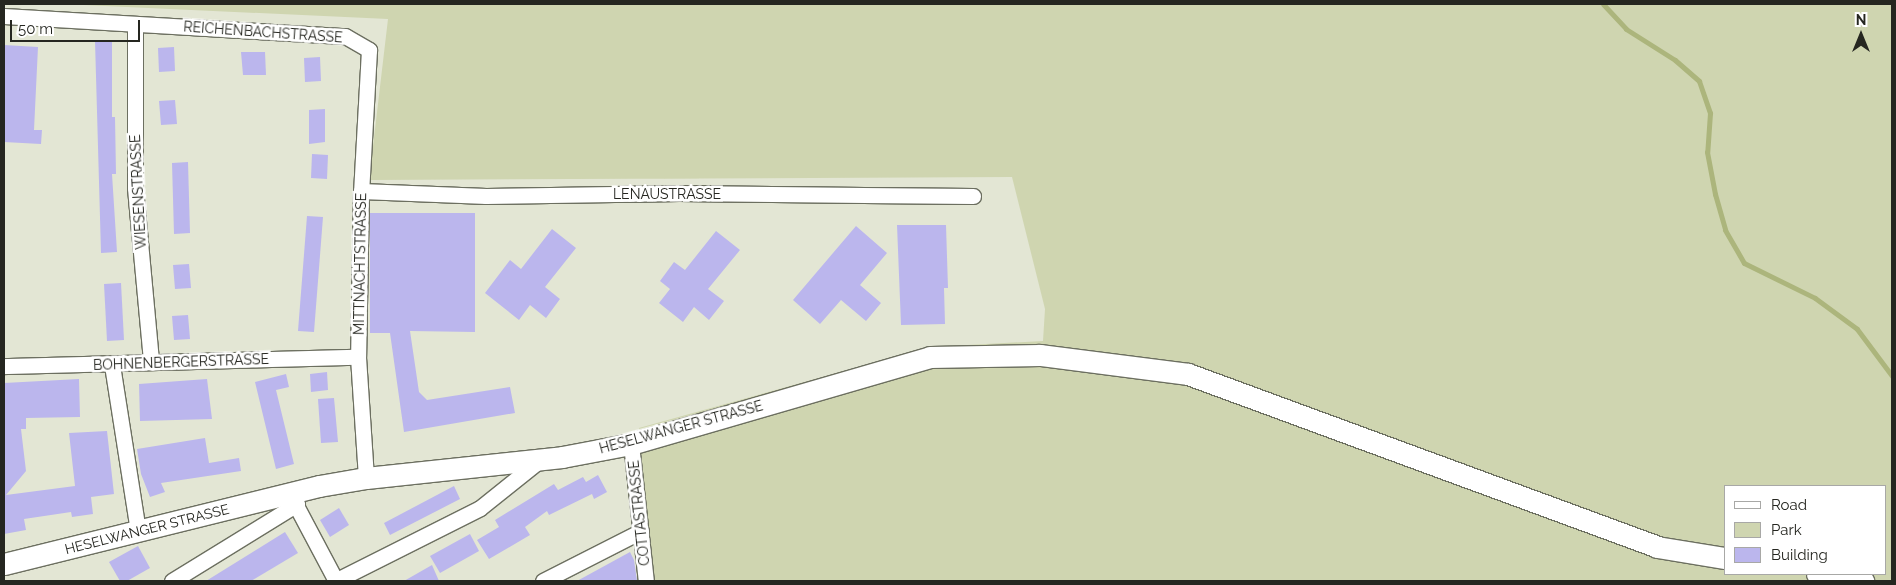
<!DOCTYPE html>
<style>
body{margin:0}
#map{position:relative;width:1896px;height:585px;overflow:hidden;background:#e3e6d4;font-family:Raleway,sans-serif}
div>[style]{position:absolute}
.green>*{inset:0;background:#cfd5b0}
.stream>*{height:5px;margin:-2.5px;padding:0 2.5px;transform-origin:2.5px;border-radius:2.5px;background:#acb57c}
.building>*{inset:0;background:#bbb6ed}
.roads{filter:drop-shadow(1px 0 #6c6f60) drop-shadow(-1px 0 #6c6f60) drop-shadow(0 1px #6c6f60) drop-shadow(0 -1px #6c6f60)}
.street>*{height:15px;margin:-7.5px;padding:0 7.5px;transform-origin:7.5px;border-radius:7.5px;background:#fff}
.secondary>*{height:21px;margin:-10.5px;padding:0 10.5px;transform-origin:10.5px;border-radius:10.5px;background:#fff}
span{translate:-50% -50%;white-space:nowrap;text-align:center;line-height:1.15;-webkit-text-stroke:5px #fff;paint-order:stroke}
.street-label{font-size:14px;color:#252620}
.frame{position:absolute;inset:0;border:5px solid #252620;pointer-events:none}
.legend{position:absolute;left:1724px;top:485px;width:162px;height:90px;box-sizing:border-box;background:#fff;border:1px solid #a8a8a6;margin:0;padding:6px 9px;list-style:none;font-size:15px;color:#252620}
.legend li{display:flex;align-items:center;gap:10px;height:25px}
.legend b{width:25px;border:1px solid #a8a8a6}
.north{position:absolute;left:1836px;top:10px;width:50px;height:50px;-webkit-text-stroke:4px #fff;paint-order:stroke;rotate:0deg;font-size:14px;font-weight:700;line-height:20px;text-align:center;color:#252620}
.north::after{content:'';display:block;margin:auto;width:18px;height:22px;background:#252620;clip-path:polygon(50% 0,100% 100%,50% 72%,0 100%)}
.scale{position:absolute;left:10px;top:20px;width:130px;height:22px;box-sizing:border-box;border:2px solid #252620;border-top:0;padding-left:6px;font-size:15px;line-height:18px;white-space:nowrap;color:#252620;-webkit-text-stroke:4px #fff;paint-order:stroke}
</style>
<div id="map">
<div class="green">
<div style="clip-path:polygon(evenodd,62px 4px,1892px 4px,1892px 581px,651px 581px,639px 428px,930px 347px,1043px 341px,1045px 309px,1012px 177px,369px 180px,388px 19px,62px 4px,1725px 486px,1885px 486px,1885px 574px,1725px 574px,1725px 486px)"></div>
</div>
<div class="stream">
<div style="left:1603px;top:4px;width:34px;rotate:47deg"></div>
<div style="left:1626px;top:29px;width:58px;rotate:32.3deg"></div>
<div style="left:1675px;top:60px;width:32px;rotate:41deg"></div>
<div style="left:1699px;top:81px;width:34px;rotate:71deg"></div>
<div style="left:1710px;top:113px;width:39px;rotate:94deg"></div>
<div style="left:1707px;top:152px;width:43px;rotate:79.2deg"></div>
<div style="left:1715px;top:194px;width:37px;rotate:74deg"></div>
<div style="left:1725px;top:230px;width:38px;rotate:60deg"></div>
<div style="left:1744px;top:263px;width:79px;rotate:26.2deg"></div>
<div style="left:1815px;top:298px;width:52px;rotate:36.4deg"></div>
<div style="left:1857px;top:329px;width:59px;rotate:53.3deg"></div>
</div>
<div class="building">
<div style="clip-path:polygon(95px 41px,112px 41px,112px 117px,115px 117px,116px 174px,112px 174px,117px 252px,101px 253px)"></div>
<div style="clip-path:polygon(4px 45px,38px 47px,34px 130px,42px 130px,41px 144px,4px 142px)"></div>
<div style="clip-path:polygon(174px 47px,175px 71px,159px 72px,158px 48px)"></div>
<div style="clip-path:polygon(241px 52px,265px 52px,266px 75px,243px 75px)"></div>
<div style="clip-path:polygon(320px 57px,321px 81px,305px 82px,304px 58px)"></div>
<div style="clip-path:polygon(175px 100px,177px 124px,161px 125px,159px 101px)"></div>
<div style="clip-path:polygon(325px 109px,325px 142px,309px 144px,309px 110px)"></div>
<div style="clip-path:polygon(312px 154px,328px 155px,327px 179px,311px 178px)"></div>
<div style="clip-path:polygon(188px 162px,190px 233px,174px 234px,172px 163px)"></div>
<div style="clip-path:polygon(370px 213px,475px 213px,475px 332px,410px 331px,419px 392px,427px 400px,510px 387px,515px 413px,404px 432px,390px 333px,370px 333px)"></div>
<div style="clip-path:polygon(307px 216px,323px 217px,314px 332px,298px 331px)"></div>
<div style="clip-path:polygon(897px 225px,946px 225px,948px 288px,944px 288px,945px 324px,901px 325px)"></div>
<div style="clip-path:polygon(856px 226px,887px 253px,860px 285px,881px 303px,866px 321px,841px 300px,820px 324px,793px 300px)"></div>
<div style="clip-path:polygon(552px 229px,576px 248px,545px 287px,560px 299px,546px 318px,530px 305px,519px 320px,485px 293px,510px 260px,521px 269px)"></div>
<div style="clip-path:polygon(716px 231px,740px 250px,708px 289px,724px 301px,709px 320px,694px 307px,683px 322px,659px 303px,670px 289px,660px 281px,674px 262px,685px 270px)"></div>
<div style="clip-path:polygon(189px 264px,191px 288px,175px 289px,173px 265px)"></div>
<div style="clip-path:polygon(121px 283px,124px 340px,107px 341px,104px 284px)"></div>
<div style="clip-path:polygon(188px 315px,190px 339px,174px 340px,172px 316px)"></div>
<div style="clip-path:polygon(327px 372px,328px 390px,311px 392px,310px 374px)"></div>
<div style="clip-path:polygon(286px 374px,289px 387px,276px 390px,294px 464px,276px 469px,255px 382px)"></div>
<div style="clip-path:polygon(79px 379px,80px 417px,26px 418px,26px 429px,21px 429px,26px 471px,6px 495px,75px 486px,69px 433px,107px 431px,114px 494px,91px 497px,93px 514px,72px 517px,71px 512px,24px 519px,26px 530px,4px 534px,4px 383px)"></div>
<div style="clip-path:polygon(207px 379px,212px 419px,140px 421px,139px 384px)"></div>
<div style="clip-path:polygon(334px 398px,338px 442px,321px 443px,318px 399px)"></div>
<div style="clip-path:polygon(205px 438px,209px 463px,239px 458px,241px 471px,161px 483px,165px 492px,150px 497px,141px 474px,137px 449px)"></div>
<div style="clip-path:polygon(598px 475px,607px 492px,594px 499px,592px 494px,549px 515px,547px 511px,525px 527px,530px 535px,489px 559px,477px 540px,499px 527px,495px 520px,554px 484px,558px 490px,583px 477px,586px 482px)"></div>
<div style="clip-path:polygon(454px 486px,460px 499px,390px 535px,384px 523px)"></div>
<div style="clip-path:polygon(339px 508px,349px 525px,330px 537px,320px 520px)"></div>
<div style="clip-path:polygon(285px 532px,298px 553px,251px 581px,206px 581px)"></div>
<div style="clip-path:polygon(470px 534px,479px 551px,440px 573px,430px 556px)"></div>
<div style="clip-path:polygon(138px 546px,150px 568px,127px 581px,120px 581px,109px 562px)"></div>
<div style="clip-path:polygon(630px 552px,634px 560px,637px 581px,577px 581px)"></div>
<div style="clip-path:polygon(432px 565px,439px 581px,404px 581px)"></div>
</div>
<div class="roads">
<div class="street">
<div style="left:4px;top:16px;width:342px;rotate:3.4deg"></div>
<div style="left:345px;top:36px;width:28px;rotate:30deg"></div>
<div style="left:369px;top:50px;width:141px;rotate:93.2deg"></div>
<div style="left:361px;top:191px;width:166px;rotate:91deg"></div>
<div style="left:358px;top:357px;width:121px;rotate:86.2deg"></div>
<div style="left:135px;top:24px;width:164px;rotate:90deg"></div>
<div style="left:135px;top:188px;width:174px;rotate:84.7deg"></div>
<div style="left:361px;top:191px;width:125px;rotate:2.3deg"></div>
<div style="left:486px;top:196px;width:193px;rotate:-0.9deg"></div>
<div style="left:679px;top:193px;width:294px;rotate:0.6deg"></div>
<div style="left:112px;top:365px;width:168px;rotate:81.1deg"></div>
<div style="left:4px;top:366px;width:354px;rotate:-1.5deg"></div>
<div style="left:631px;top:444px;width:138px;rotate:83.8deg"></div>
<div style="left:291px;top:496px;width:96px;rotate:62.1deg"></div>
<div style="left:172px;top:581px;width:147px;rotate:-31.6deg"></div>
<div style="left:335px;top:581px;width:162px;rotate:-26.7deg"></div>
<div style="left:480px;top:508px;width:77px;rotate:-38.7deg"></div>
<div style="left:543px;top:581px;width:110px;rotate:-27deg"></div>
</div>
<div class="secondary">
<div style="left:4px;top:564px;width:325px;rotate:-13.9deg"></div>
<div style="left:319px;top:486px;width:48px;rotate:-9.7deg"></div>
<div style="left:366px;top:478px;width:197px;rotate:-6.1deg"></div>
<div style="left:562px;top:457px;width:70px;rotate:-10.7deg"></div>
<div style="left:631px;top:444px;width:311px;rotate:-16.2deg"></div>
<div style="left:930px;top:357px;width:110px;rotate:-1deg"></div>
<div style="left:1040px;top:355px;width:149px;rotate:7.3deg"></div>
<div style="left:1188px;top:374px;width:500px;rotate:20.2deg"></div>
<div style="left:1657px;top:547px;width:69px;rotate:9.2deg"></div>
<div style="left:1817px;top:574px;width:47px;rotate:8.7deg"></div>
</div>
</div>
<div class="street-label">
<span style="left:263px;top:32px;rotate:4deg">REICHENBACHSTRASSE</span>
<span style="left:138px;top:192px;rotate:-93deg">WIESENSTRASSE</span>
<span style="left:667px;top:194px">LENAUSTRASSE</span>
<span style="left:360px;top:264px;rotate:-89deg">MITTNACHTSTRASSE</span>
<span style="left:181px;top:362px;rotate:-2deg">BOHNENBERGERSTRASSE</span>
<span style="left:681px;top:427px;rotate:-15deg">HESELWANGER STRASSE</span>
<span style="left:639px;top:513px;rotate:-96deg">COTTASTRASSE</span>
<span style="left:147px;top:529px;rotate:-14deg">HESELWANGER STRASSE</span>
</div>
<div class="frame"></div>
<ul class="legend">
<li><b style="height:6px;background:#fff"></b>Road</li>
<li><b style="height:14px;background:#cfd5b0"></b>Park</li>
<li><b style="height:14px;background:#bbb6ed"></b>Building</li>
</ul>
<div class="north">N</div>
<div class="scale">50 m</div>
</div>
